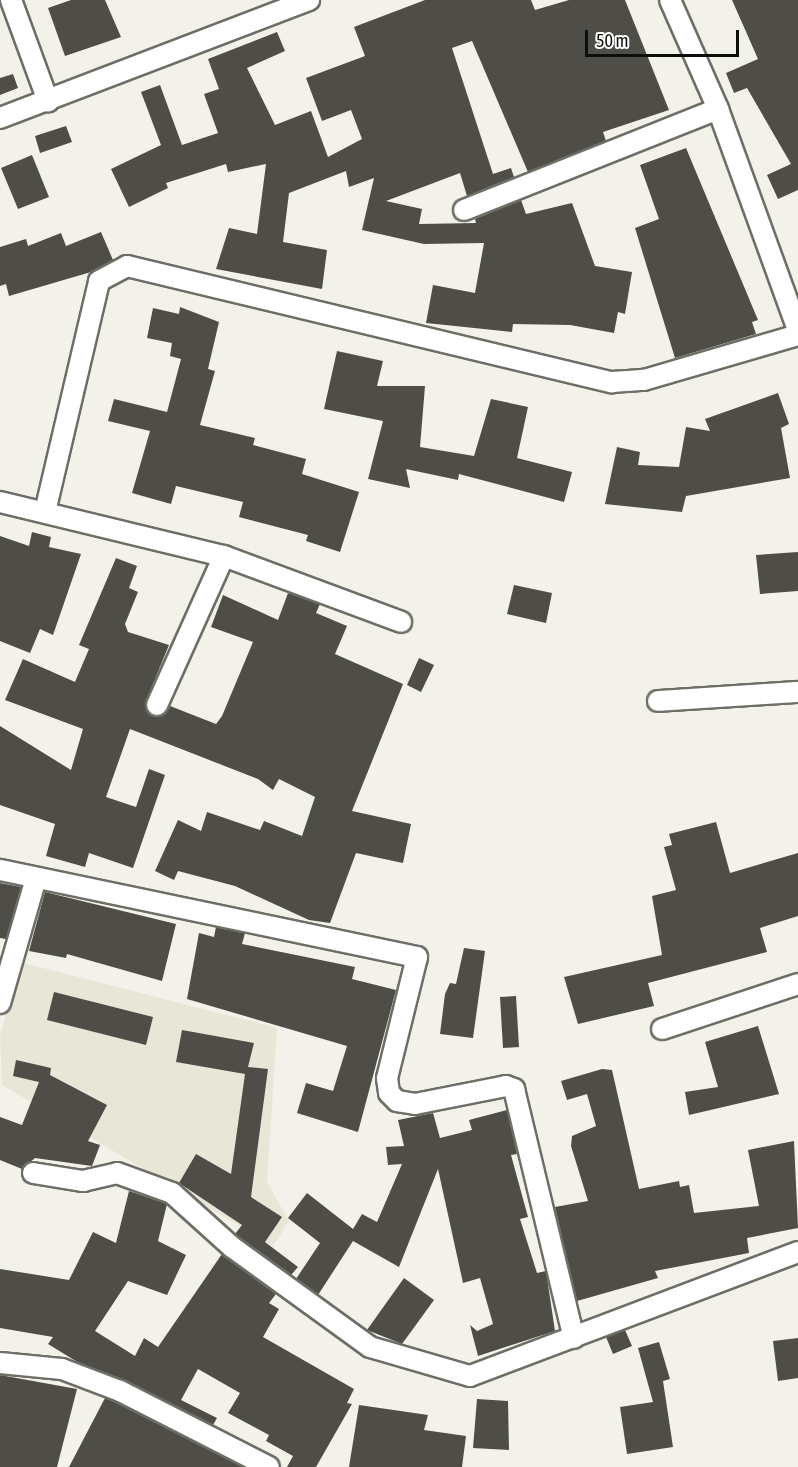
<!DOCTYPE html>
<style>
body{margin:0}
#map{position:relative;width:798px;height:1467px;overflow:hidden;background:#f3f2ea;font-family:"Asap Condensed",sans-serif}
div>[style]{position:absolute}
.built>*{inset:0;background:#e8e6d7}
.building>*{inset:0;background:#4e4d47}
.roads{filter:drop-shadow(2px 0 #6e6d66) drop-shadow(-2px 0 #6e6d66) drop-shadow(0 2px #6e6d66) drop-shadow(0 -2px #6e6d66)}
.street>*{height:20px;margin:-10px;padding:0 10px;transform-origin:10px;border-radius:10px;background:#fff}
span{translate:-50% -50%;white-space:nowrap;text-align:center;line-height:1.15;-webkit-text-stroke:6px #fff;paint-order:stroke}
.scale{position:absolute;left:585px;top:30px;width:154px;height:27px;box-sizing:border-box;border:3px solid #0d0d0b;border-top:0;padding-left:8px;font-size:18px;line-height:21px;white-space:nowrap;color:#0d0d0b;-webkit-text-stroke:4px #fff;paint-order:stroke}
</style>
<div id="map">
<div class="built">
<div style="clip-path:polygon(20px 962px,277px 1028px,267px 1182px,289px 1221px,273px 1246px,2px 1085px,0 1036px)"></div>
</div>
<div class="building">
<div style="clip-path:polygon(71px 0,105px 0,121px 37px,65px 56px,48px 8px)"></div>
<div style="clip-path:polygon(425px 0,531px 0,535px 10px,569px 0,625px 0,669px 110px,603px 132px,606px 141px,528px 172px,472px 41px,452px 48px,493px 174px,511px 168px,514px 177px,467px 196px,460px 173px,386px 201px,422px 209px,419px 224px,476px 223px,475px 219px,521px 200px,526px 214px,572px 203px,595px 266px,632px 272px,625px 314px,618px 312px,614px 333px,570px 325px,513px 324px,512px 332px,426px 323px,433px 285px,475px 293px,484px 243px,424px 244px,362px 230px,374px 178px,349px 187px,346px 171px,289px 193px,283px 242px,327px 250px,322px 289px,216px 269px,229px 228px,257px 234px,266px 164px,228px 172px,226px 164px,166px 183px,168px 188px,129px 207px,111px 169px,161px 145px,141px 92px,160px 85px,182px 145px,218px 133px,204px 94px,219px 89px,208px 59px,277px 32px,285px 51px,247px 68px,275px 125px,311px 111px,328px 157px,362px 139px,351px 110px,322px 121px,306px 78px,365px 56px,354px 27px)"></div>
<div style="clip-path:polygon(732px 0,798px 0,798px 190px,778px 199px,767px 175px,791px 164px,747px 88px,734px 93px,726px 73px,758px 59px)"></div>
<div style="clip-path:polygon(13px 74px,18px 88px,0 95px,0 78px)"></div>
<div style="clip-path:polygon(66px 126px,72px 142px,40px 153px,35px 136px)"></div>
<div style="clip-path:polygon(686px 148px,758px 320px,752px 322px,756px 334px,675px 358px,635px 228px,659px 219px,640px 165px)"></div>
<div style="clip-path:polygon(32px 155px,49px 197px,18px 209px,1px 168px)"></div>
<div style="clip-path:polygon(101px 232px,113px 260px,91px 272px,9px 296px,6px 284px,0 286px,0 247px,26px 239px,28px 246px,61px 233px,66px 246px)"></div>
<div style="clip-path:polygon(180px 307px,219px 322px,208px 369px,215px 371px,200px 425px,255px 438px,253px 445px,306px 459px,302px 474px,359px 492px,340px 552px,306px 541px,308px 535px,239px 517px,243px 502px,176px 486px,171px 504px,132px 493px,150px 431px,108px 421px,114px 399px,167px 412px,181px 359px,170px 356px,172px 343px,147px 338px,153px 308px,179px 314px)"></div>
<div style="clip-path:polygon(337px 351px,383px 361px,377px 386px,425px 386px,420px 447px,474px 456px,491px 399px,528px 407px,517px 458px,572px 472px,564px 502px,459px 474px,458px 480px,406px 469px,410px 488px,368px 479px,383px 421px,324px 409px)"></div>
<div style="clip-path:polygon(778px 393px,789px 424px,781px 428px,790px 478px,686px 496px,682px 512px,605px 504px,617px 447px,640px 452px,638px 465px,679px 467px,686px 427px,710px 431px,705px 419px)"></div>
<div style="clip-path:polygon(32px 532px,51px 537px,49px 547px,81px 554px,53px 635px,40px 629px,30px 653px,0 641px,0 536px,29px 546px)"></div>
<div style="clip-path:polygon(798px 552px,798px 591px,760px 594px,756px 555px)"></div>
<div style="clip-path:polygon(116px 558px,137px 566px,129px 588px,138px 592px,125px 624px,128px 632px,169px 645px,146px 701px,153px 716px,164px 715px,170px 706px,216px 724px,222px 716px,253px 642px,211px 627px,223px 595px,278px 620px,288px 593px,320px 604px,316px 613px,347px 626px,335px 654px,403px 684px,352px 811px,411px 824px,403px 863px,356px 853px,330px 923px,309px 920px,235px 886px,178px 871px,174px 880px,155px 871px,178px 820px,201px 831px,207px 812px,260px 830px,264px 821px,302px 836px,315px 797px,279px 779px,273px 790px,258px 779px,130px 729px,106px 797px,136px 807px,149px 769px,165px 775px,133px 868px,89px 853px,85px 867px,46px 856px,55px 824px,0 805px,0 726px,71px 770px,83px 729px,5px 700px,23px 659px,75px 682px,89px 649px,79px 645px)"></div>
<div style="clip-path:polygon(514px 585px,552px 593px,546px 623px,507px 614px)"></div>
<div style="clip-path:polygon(419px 658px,434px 665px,421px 692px,407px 685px)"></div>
<div style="clip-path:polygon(716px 822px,730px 873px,798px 853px,798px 916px,760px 928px,767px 952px,648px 983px,654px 1006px,578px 1024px,564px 977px,662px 955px,652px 896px,676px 890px,664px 847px,672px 845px,669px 834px)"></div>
<div style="clip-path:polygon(0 883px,21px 887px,6px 939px,0 938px)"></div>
<div style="clip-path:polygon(45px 892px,176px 924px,162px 981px,67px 954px,66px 958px,29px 951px)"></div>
<div style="clip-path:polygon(216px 927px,245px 933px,242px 944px,355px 967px,352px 979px,396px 990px,358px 1132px,297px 1113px,306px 1083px,333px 1091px,347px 1046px,187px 999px,199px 933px,214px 937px)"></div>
<div style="clip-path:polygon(464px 948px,485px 951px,473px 1038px,440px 1034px,445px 994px,450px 983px,456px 984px)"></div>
<div style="clip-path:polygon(54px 992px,153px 1017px,146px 1045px,47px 1020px)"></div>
<div style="clip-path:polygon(516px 996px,519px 1047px,503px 1048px,500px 997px)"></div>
<div style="clip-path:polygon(758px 1026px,779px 1094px,689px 1115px,685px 1092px,718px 1087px,705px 1042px)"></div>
<div style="clip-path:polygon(182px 1030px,254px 1043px,248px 1067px,268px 1069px,251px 1197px,282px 1217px,265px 1242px,298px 1267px,291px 1275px,235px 1234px,242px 1225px,179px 1183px,196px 1154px,231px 1174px,245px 1074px,176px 1062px)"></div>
<div style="clip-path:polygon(16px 1060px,51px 1068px,50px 1075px,107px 1105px,88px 1141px,100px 1145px,92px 1166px,35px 1158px,22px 1169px,0 1160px,0 1117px,22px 1125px,39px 1082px,13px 1076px)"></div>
<div style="clip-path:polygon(602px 1069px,612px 1070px,639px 1189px,679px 1181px,680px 1187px,689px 1185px,694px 1213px,759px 1206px,748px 1150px,794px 1141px,798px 1228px,747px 1238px,749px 1253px,655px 1271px,658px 1278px,577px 1301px,555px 1207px,588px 1201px,571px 1146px,572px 1136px,596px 1126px,587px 1094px,567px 1100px,561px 1081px)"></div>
<div style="clip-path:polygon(507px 1110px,517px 1154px,511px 1155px,528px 1217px,520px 1219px,537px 1273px,546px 1271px,555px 1331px,478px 1356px,470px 1325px,477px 1331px,493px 1324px,480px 1278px,463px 1283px,438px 1169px,399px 1267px,353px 1241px,318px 1295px,296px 1279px,320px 1243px,288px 1218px,307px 1193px,353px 1229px,362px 1214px,377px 1222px,402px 1164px,388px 1165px,386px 1147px,404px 1146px,398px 1120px,433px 1113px,440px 1138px,472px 1130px,469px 1120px)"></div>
<div style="clip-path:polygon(129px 1191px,167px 1204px,158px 1241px,186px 1255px,167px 1295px,128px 1281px,95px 1331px,135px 1356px,144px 1338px,158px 1347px,222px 1254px,276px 1294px,269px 1303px,279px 1309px,263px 1337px,354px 1389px,347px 1403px,352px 1404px,316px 1467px,287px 1467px,293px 1456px,266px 1441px,269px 1435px,228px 1413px,240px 1393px,198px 1369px,181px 1400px,217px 1418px,213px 1425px,79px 1363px,48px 1344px,53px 1337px,0 1328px,0 1269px,69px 1280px,93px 1232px,116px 1243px)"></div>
<div style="clip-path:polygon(404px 1278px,434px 1300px,402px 1344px,367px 1330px)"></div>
<div style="clip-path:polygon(625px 1330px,632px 1346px,613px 1354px,606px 1337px)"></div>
<div style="clip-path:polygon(798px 1338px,798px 1378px,778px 1381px,773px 1341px)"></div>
<div style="clip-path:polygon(659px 1342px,670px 1379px,663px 1381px,673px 1447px,627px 1454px,620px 1407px,653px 1402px,638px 1348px)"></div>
<div style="clip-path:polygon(0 1375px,77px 1389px,57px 1467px,0 1467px)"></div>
<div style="clip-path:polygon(105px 1398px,115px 1402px,243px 1467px,69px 1467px)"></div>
<div style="clip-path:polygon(477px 1399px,508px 1401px,509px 1450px,473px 1448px)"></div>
<div style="clip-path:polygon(359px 1405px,428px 1415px,424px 1430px,466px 1436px,462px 1467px,349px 1467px)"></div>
</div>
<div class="roads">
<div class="street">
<div style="left:11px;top:0;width:108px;rotate:69.9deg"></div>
<div style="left:670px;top:0;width:119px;rotate:66.2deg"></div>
<div style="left:718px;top:109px;width:235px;rotate:70.1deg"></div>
<div style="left:0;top:118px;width:331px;rotate:-20.9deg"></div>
<div style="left:464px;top:210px;width:273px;rotate:-21.7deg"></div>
<div style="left:0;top:502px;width:230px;rotate:13.6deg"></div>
<div style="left:224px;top:556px;width:189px;rotate:20.4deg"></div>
<div style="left:45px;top:512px;width:237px;rotate:-76.8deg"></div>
<div style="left:99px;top:281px;width:32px;rotate:-28deg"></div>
<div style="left:127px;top:266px;width:499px;rotate:13.5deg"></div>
<div style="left:612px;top:382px;width:32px;rotate:-4deg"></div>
<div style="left:644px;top:380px;width:160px;rotate:-16.3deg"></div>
<div style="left:658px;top:701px;width:140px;rotate:-3.7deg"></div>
<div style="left:157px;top:705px;width:163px;rotate:-65.8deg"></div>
<div style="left:0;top:870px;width:426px;rotate:11.8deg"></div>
<div style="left:417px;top:957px;width:125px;rotate:103.9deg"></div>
<div style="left:387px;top:1078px;width:15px;rotate:82deg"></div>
<div style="left:389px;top:1093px;width:11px;rotate:45deg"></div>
<div style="left:397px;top:1101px;width:18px;rotate:9deg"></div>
<div style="left:415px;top:1104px;width:93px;rotate:-11.2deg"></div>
<div style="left:506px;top:1086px;width:9px;rotate:21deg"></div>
<div style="left:514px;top:1089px;width:256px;rotate:76.5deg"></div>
<div style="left:0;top:1003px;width:130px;rotate:-73.9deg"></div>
<div style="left:662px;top:1029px;width:143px;rotate:-18.3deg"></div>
<div style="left:33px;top:1173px;width:51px;rotate:9.1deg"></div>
<div style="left:83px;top:1181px;width:35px;rotate:-13deg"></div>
<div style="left:117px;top:1173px;width:59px;rotate:20deg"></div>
<div style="left:172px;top:1193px;width:81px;rotate:42deg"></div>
<div style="left:232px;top:1247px;width:170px;rotate:35.9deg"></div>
<div style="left:370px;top:1347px;width:104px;rotate:16.2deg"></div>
<div style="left:470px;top:1376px;width:351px;rotate:-20.7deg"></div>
<div style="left:0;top:1363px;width:62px;rotate:5.5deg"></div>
<div style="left:62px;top:1369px;width:62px;rotate:20.8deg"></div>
<div style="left:120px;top:1391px;width:167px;rotate:27deg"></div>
</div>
</div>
<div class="scale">50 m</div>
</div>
